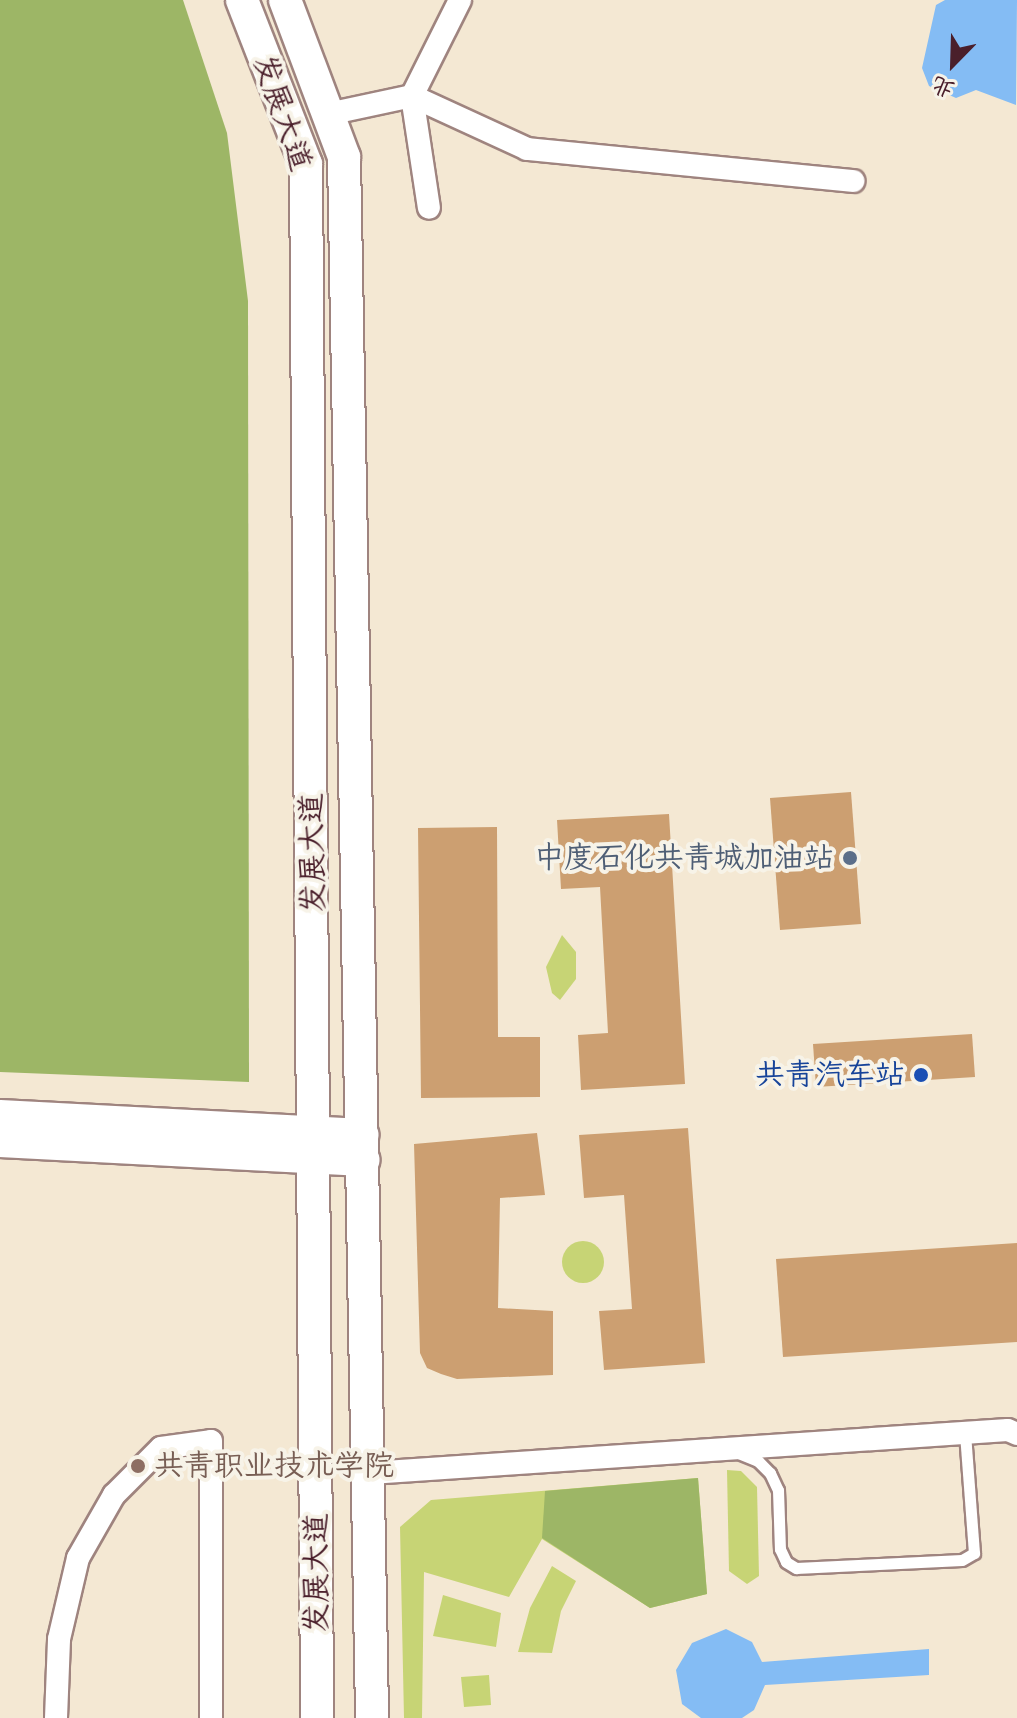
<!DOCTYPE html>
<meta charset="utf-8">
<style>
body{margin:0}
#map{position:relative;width:1017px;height:1718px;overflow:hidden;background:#f4e8d3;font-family:"Architects Daughter","LXGW WenKai TC",sans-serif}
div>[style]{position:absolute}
.green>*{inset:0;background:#c7d475}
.round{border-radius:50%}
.forest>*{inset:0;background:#9db666}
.water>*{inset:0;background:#84bcf4}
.building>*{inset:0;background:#cc9f71}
.roads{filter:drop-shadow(2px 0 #9f847f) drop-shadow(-2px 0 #9f847f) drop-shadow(0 2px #9f847f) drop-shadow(0 -2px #9f847f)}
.service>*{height:11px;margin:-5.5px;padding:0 5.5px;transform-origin:5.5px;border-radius:5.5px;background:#fff}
.minor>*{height:22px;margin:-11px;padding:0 11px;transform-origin:11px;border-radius:11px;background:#fff}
.secondary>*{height:32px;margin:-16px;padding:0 16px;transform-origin:16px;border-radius:16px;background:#fff}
.dots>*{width:22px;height:22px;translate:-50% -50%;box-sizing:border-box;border:4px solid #f7f3e8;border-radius:50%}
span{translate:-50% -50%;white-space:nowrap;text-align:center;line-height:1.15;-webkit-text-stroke:8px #f7f3e8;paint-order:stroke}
.street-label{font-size:30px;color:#4a1f2b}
.service-label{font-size:30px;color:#4e5e75}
.right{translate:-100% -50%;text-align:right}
.transit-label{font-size:30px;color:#164399}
.education-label{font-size:30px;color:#785e54}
.left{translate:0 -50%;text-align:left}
.north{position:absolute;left:913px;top:24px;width:80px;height:80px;-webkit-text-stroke:6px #f7f3e8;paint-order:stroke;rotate:203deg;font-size:22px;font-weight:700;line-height:32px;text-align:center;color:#4a1f2b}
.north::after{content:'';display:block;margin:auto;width:28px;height:36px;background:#4a1f2b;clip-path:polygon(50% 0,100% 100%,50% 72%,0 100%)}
</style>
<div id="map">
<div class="green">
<div style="clip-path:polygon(562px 935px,576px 952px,576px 979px,560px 1000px,552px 993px,546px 967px)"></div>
<div class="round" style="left:562px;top:1241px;width:42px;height:42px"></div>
<div style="clip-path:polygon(727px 1470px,741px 1471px,757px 1487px,759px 1576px,747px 1584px,729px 1571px)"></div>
<div style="clip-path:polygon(698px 1478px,707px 1594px,650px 1608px,542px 1539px,509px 1597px,424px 1572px,422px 1718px,404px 1718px,400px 1527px,431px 1500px)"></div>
<div style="clip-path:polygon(552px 1566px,576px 1581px,561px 1611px,552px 1653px,518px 1652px,530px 1608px)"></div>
<div style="clip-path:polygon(443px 1595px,501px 1613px,496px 1647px,433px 1636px)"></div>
<div style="clip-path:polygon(489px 1675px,491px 1705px,464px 1707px,461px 1677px)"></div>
</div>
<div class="forest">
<div style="clip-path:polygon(0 0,183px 0,227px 133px,248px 301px,249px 1082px,0 1072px)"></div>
<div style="clip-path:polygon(698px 1478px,707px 1594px,650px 1608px,542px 1538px,545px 1491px)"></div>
</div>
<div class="water">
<div style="clip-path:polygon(945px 0,1017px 0,1016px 105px,976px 90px,956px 98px,929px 86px,922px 68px,936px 5px)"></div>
<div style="clip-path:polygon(726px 1629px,752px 1642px,762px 1662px,929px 1649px,929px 1675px,765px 1685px,754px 1710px,742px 1718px,701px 1718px,682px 1704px,676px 1670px,692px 1643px)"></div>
</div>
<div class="building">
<div style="clip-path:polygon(851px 792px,861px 924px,780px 930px,770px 798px)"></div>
<div style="clip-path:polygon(669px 814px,685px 1084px,581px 1090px,578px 1035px,608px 1033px,600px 887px,561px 889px,557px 820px)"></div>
<div style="clip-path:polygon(497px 827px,498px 1037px,540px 1037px,540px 1097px,421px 1098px,418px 828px)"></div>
<div style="clip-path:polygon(972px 1034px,975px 1077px,816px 1087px,813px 1044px)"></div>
<div style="clip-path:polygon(688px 1128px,705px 1363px,604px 1370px,599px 1311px,632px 1309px,624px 1195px,584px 1198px,579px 1135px)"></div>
<div style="clip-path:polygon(537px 1133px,545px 1195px,500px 1198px,498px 1308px,553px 1311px,553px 1375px,457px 1379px,441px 1374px,427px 1368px,420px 1353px,414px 1144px)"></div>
<div style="clip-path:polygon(1017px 1243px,1017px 1342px,783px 1357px,776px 1259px)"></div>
</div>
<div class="roads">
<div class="service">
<div style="left:738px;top:1453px;width:22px;rotate:22deg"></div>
<div style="left:758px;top:1461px;width:17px;rotate:45deg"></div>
<div style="left:770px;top:1473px;width:19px;rotate:65deg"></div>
<div style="left:778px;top:1490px;width:59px;rotate:88.1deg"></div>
<div style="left:780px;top:1549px;width:14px;rotate:65deg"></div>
<div style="left:786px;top:1562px;width:12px;rotate:31deg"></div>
<div style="left:796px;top:1568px;width:166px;rotate:-2.8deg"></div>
<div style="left:962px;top:1560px;width:14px;rotate:-30deg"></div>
<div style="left:974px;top:1553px;width:120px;rotate:-94.3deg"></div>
</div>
<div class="minor">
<div style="left:412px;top:96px;width:127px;rotate:24.7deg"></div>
<div style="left:527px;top:149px;width:328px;rotate:5.6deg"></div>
<div style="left:412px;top:96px;width:113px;rotate:81.4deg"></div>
<div style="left:328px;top:114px;width:86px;rotate:-12.1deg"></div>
<div style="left:412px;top:96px;width:107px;rotate:-63.4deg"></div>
<div style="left:370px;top:1473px;width:639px;rotate:-3.86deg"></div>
<div style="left:1008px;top:1430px;width:10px;rotate:24deg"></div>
<div style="left:56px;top:1718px;width:79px;rotate:-87.8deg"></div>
<div style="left:59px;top:1639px;width:83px;rotate:-76.8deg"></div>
<div style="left:78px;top:1558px;width:73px;rotate:-60.3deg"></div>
<div style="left:114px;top:1495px;width:66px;rotate:-45deg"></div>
<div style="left:161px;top:1448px;width:50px;rotate:-8deg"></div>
<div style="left:211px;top:1441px;width:277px;rotate:90deg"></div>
</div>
<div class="secondary">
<div style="left:242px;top:0;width:176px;rotate:68.7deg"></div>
<div style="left:306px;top:164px;width:1554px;rotate:89.59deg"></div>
<div style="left:285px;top:0;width:168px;rotate:69.4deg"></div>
<div style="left:344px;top:157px;width:1561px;rotate:88.97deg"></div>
<div style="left:0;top:1116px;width:363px;rotate:3deg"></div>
<div style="left:0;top:1141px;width:364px;rotate:3deg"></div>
</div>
</div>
<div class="dots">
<div style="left:850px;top:858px;background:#5c6f8a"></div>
<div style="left:921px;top:1075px;background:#1a4fb4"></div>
<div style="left:138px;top:1466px;background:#8d6e63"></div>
</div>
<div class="street-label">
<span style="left:282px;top:113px;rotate:71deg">发展大道</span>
<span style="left:313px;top:853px;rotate:-91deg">发展大道</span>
<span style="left:317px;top:1573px;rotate:-90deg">发展大道</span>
</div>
<div class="service-label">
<span class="right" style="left:834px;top:858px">中度石化共青城加油站</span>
</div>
<div class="transit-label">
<span class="right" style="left:905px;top:1075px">共青汽车站</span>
</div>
<div class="education-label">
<span class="left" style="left:154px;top:1466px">共青职业技术学院</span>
</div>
<div class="north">北</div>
</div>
